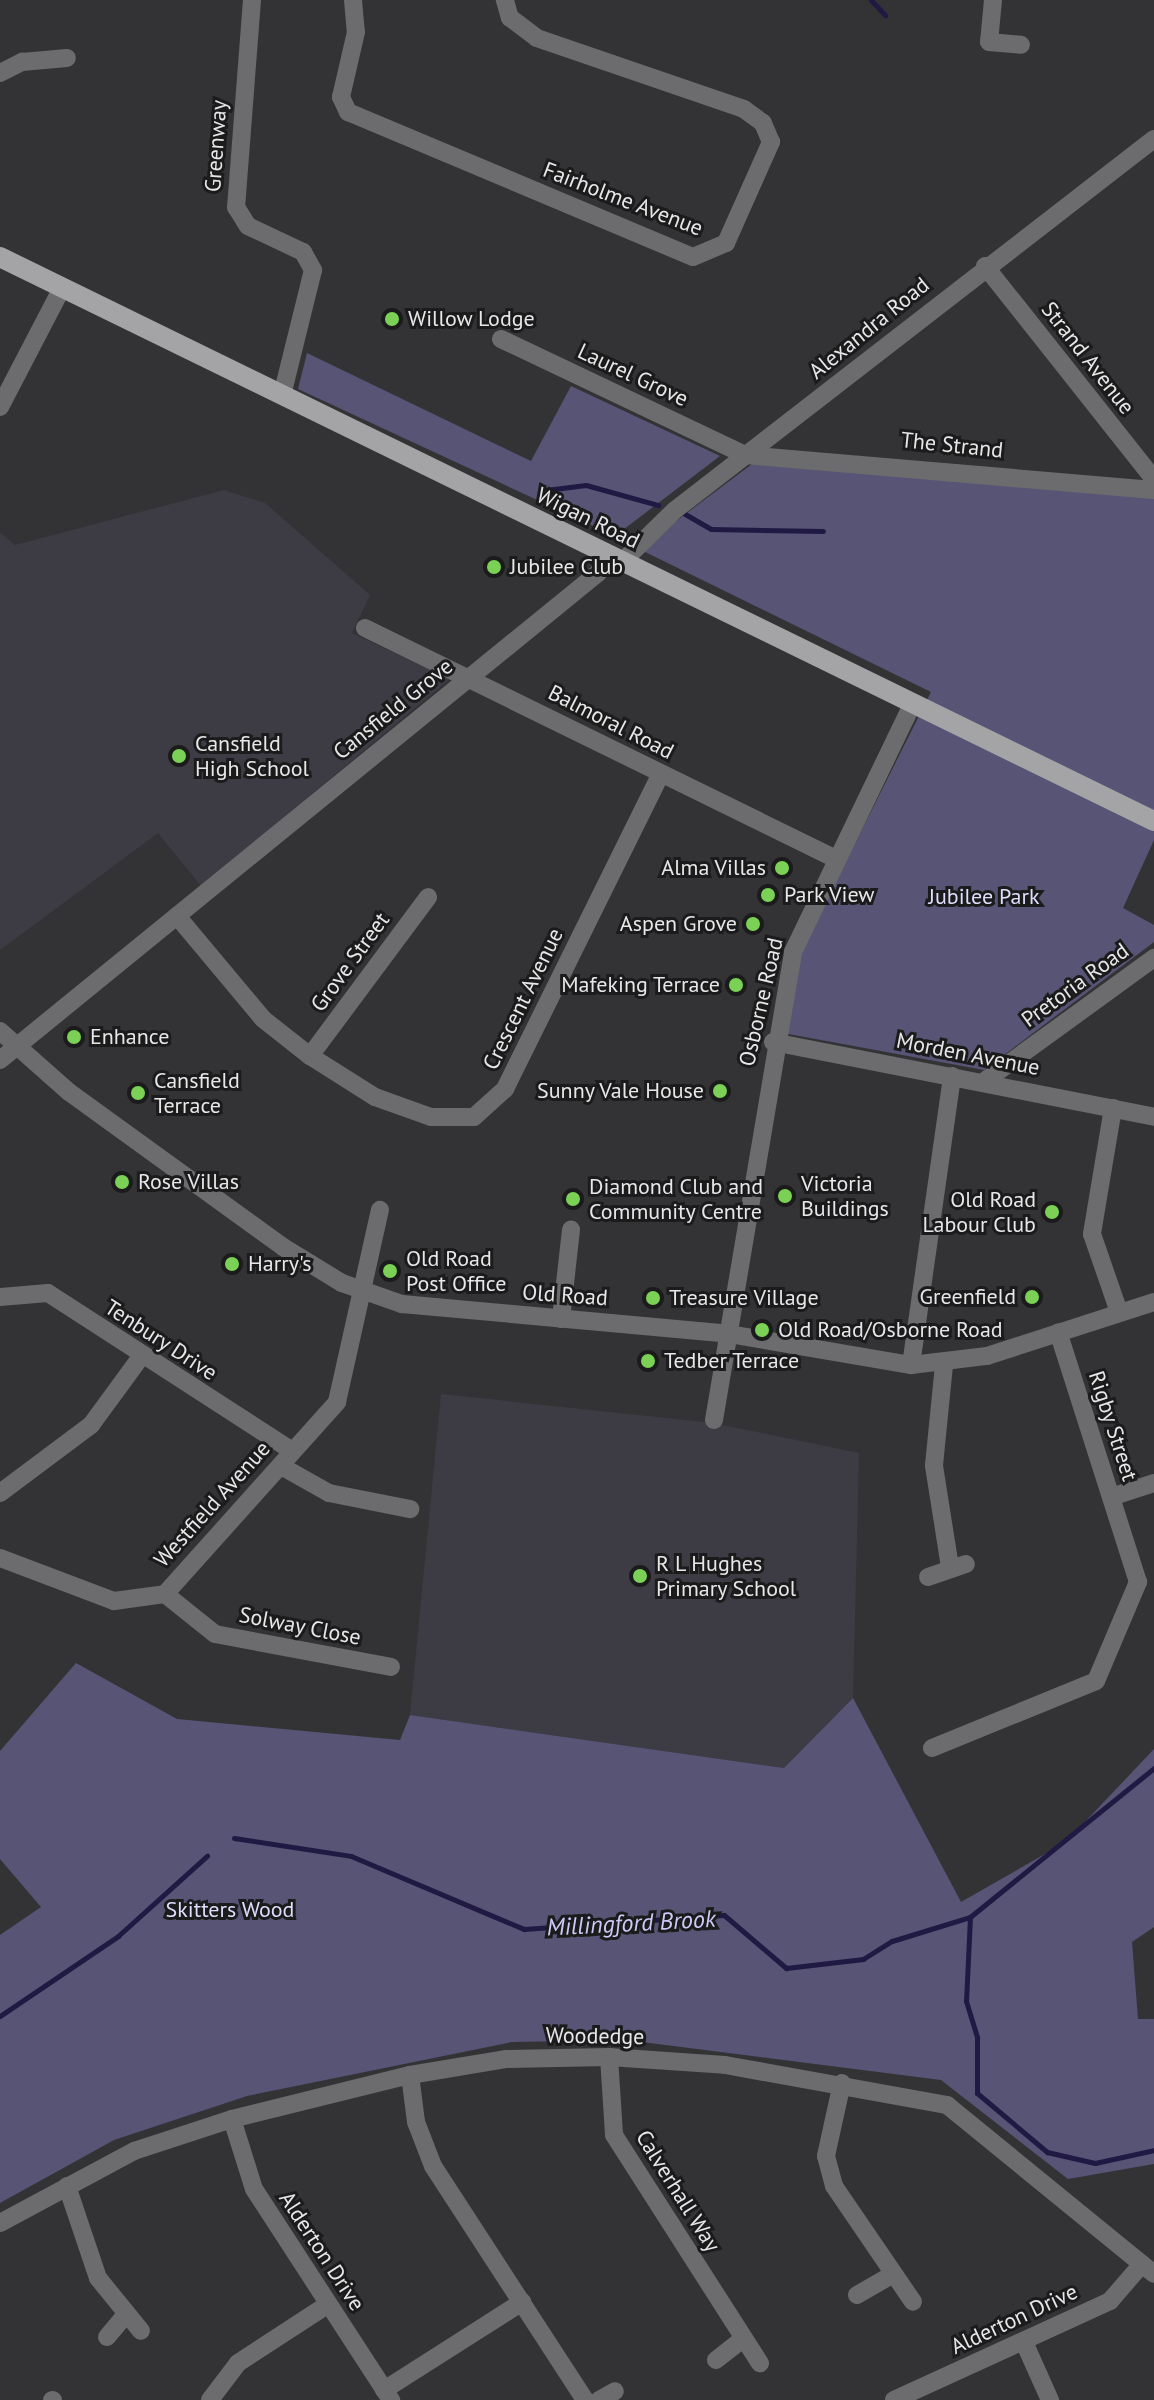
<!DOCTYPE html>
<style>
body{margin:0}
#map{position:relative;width:1154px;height:2400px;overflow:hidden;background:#333336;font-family:"PT Sans",sans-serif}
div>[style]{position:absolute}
.built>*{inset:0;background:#3d3c45}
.green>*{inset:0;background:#575475}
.stream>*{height:5px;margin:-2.5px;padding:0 2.5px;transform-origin:2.5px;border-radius:2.5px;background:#201943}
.minor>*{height:18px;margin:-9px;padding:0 9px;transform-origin:9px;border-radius:9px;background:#6c6c6e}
.major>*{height:20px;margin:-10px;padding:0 10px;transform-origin:10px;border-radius:10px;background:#a4a4a7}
.dots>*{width:22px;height:22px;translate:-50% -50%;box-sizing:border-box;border:4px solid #1b1b1c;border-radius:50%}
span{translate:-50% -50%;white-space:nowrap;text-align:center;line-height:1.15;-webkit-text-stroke:6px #1b1b1c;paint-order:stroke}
.street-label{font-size:22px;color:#e7e7e9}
.poi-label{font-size:22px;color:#e7e7e9}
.left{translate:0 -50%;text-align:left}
.right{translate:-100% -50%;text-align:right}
.park-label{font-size:22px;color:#dfddfd}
.water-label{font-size:24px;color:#cdcaf9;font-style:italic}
</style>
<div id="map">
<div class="built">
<div style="clip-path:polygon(224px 490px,265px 503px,370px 595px,352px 633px,450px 679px,201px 886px,158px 833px,0 950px,0 533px,15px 545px)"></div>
<div style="clip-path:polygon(441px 1394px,713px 1423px,859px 1453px,853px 1698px,784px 1768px,410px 1715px)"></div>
</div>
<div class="green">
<div style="clip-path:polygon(307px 353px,531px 461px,571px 386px,720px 456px,615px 536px,298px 389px)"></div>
<div style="clip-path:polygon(756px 461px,1154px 494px,1154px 840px,1123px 908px,1154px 925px,1154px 942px,984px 1070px,783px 1033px,802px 949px,931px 692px,639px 549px)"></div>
<div style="clip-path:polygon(76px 1663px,177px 1719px,400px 1740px,410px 1715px,784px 1768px,853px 1698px,961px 1902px,1066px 1842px,1154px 1749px,1154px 1927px,1132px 1942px,1138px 2019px,1154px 2019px,1154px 2164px,1068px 2179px,941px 2080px,626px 2040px,512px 2042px,247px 2096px,114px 2140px,0 2203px,0 1935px,41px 1907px,0 1859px,0 1751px)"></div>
</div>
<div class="stream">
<div style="left:871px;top:0;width:21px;rotate:47deg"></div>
<div style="left:546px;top:490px;width:40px;rotate:-7.1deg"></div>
<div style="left:586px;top:485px;width:75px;rotate:15.5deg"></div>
<div style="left:685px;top:514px;width:30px;rotate:30deg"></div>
<div style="left:711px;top:529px;width:112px;rotate:1deg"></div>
<div style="left:234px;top:1838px;width:118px;rotate:8.7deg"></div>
<div style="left:351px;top:1856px;width:188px;rotate:22.9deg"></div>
<div style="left:524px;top:1929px;width:200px;rotate:-4deg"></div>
<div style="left:724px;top:1915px;width:82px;rotate:40.5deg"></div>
<div style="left:786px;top:1968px;width:78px;rotate:-6.7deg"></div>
<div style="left:863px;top:1959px;width:34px;rotate:-32deg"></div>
<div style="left:892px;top:1941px;width:82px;rotate:-17.1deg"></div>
<div style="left:970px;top:1917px;width:237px;rotate:-39deg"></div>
<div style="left:970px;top:1917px;width:84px;rotate:92.7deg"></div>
<div style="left:966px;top:2001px;width:38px;rotate:73deg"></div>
<div style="left:977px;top:2037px;width:56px;rotate:90deg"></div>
<div style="left:977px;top:2093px;width:92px;rotate:40.1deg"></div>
<div style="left:1047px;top:2152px;width:49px;rotate:12.9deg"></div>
<div style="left:1095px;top:2163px;width:60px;rotate:-12.4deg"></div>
<div style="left:0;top:2016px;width:143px;rotate:-34.1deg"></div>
<div style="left:118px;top:1936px;width:120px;rotate:-42deg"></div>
</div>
<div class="minor">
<div style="left:252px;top:0;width:208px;rotate:94.4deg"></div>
<div style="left:236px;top:207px;width:22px;rotate:58deg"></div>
<div style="left:248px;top:226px;width:61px;rotate:25.3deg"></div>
<div style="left:303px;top:252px;width:21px;rotate:61deg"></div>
<div style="left:313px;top:270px;width:129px;rotate:103.9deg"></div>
<div style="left:353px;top:0;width:32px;rotate:85deg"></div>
<div style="left:356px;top:32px;width:67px;rotate:103deg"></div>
<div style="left:341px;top:97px;width:17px;rotate:65deg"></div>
<div style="left:348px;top:112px;width:374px;rotate:22.8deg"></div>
<div style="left:693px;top:257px;width:36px;rotate:-23deg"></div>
<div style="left:726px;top:243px;width:111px;rotate:-66deg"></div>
<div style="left:771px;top:142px;width:21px;rotate:-113deg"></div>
<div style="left:763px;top:123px;width:24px;rotate:-144deg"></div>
<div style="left:744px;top:109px;width:219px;rotate:-161.1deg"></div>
<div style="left:537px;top:38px;width:34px;rotate:-143deg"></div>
<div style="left:510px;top:18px;width:19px;rotate:-106deg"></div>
<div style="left:993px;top:0;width:42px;rotate:95.4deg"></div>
<div style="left:989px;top:42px;width:32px;rotate:5deg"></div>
<div style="left:0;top:73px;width:25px;rotate:-27deg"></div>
<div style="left:22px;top:62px;width:45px;rotate:-5.1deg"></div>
<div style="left:985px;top:266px;width:272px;rotate:51.6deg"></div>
<div style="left:501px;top:339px;width:270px;rotate:25.4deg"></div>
<div style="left:745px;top:455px;width:410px;rotate:4.9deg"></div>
<div style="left:0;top:407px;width:134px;rotate:-62.5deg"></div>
<div style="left:622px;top:562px;width:74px;rotate:-44.5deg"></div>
<div style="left:675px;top:510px;width:606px;rotate:-37.76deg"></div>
<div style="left:365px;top:628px;width:522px;rotate:26.12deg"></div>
<div style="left:177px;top:916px;width:134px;rotate:50.1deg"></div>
<div style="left:263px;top:1019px;width:60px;rotate:38.2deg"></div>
<div style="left:310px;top:1056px;width:77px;rotate:32.2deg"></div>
<div style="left:375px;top:1097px;width:59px;rotate:19.7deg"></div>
<div style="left:431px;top:1117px;width:43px"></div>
<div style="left:474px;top:1117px;width:42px;rotate:-42.1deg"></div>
<div style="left:505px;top:1089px;width:352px;rotate:-63.7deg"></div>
<div style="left:0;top:1031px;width:92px;rotate:41.5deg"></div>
<div style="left:69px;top:1092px;width:264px;rotate:35.9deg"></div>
<div style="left:283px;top:1247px;width:69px;rotate:31.4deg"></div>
<div style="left:342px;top:1283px;width:64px;rotate:19.3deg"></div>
<div style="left:402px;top:1304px;width:328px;rotate:5.2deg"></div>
<div style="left:729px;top:1334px;width:185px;rotate:9.7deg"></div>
<div style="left:911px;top:1365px;width:77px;rotate:-6.8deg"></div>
<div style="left:987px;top:1356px;width:176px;rotate:-17.9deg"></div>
<div style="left:773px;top:1042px;width:388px;rotate:11.1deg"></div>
<div style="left:310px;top:1056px;width:198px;rotate:-53.4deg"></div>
<div style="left:0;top:1060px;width:771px;rotate:-39.16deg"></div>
<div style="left:598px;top:573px;width:21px;rotate:-59deg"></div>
<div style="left:986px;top:1080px;width:208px;rotate:-36deg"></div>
<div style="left:1113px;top:1108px;width:128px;rotate:99.5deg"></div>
<div style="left:1092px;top:1234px;width:83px;rotate:70.9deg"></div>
<div style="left:0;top:1297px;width:48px;rotate:-4.8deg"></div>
<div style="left:48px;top:1293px;width:291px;rotate:32.9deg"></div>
<div style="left:561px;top:1319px;width:90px;rotate:-83.6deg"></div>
<div style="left:911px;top:1365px;width:292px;rotate:-81.9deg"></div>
<div style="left:944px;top:1365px;width:101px;rotate:95.7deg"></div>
<div style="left:934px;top:1466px;width:102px;rotate:81deg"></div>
<div style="left:714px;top:1420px;width:475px;rotate:-80.4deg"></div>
<div style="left:793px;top:952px;width:276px;rotate:-64.3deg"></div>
<div style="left:281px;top:1466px;width:55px;rotate:29.4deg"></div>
<div style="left:329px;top:1493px;width:83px;rotate:11.2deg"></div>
<div style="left:0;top:1493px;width:114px;rotate:-36.8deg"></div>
<div style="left:91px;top:1425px;width:83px;rotate:-53.8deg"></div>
<div style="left:1111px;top:1497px;width:45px;rotate:-18deg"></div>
<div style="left:0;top:1558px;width:122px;rotate:20.7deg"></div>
<div style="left:114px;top:1601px;width:51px;rotate:-7.8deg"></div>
<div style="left:165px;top:1594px;width:258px;rotate:-48.1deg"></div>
<div style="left:337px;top:1402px;width:197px;rotate:-77.4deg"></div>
<div style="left:928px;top:1577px;width:40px;rotate:-18.9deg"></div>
<div style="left:165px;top:1594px;width:64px;rotate:38.7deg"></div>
<div style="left:215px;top:1634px;width:179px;rotate:10.6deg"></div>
<div style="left:932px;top:1748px;width:177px;rotate:-22.2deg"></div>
<div style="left:1096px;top:1681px;width:108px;rotate:-67deg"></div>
<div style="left:1138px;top:1582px;width:262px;rotate:-107.7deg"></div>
<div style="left:609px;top:2057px;width:78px;rotate:86.3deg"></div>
<div style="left:614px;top:2135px;width:271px;rotate:57.4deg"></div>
<div style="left:410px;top:2075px;width:47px;rotate:82.7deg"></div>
<div style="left:416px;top:2122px;width:47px;rotate:68.9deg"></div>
<div style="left:433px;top:2166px;width:279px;rotate:57deg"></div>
<div style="left:842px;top:2083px;width:75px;rotate:102.4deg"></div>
<div style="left:826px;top:2156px;width:31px;rotate:75deg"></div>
<div style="left:834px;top:2186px;width:140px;rotate:55.7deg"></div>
<div style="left:232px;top:2119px;width:73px;rotate:72.6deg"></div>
<div style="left:254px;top:2189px;width:252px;rotate:57deg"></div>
<div style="left:67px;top:2186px;width:97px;rotate:71.4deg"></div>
<div style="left:98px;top:2278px;width:68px;rotate:50.9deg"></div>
<div style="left:0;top:2223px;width:152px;rotate:-28.2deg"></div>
<div style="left:134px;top:2151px;width:103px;rotate:-18.1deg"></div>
<div style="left:232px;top:2119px;width:183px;rotate:-13.9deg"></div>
<div style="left:410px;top:2075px;width:98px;rotate:-9.4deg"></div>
<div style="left:507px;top:2059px;width:102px;rotate:-1.1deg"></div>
<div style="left:609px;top:2057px;width:116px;rotate:3.9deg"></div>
<div style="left:725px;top:2065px;width:226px;rotate:10.2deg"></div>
<div style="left:947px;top:2105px;width:267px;rotate:39.2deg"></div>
<div style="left:857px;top:2295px;width:39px;rotate:-30deg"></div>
<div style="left:107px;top:2337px;width:30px;rotate:-50deg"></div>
<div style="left:1024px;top:2342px;width:64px;rotate:65.9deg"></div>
<div style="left:716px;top:2360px;width:33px;rotate:-38deg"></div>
<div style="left:384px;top:2390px;width:164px;rotate:-32.5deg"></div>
<div style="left:52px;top:2400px;width:1px"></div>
<div style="left:210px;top:2400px;width:46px;rotate:-52.9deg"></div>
<div style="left:238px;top:2363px;width:106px;rotate:-33.1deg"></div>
<div style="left:599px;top:2400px;width:18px;rotate:-29deg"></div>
<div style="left:894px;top:2400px;width:238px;rotate:-24.6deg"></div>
<div style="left:1110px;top:2301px;width:49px;rotate:-49.1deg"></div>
</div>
<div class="major">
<div style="left:0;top:257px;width:1284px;rotate:26.05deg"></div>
</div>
<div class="dots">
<div style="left:392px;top:319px;background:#7ad156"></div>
<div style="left:494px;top:567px;background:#7ad156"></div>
<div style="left:179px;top:756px;background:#7ad156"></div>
<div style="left:782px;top:868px;background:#7ad156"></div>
<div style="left:768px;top:895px;background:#7ad156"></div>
<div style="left:753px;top:924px;background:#7ad156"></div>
<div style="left:736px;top:985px;background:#7ad156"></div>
<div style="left:74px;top:1037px;background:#7ad156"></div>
<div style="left:720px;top:1091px;background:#7ad156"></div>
<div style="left:138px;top:1093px;background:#7ad156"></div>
<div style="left:122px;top:1182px;background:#7ad156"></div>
<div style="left:785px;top:1196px;background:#7ad156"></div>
<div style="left:573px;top:1199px;background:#7ad156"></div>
<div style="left:1052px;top:1212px;background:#7ad156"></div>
<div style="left:232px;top:1264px;background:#7ad156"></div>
<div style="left:390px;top:1271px;background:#7ad156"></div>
<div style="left:1032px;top:1297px;background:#7ad156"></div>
<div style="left:653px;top:1298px;background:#7ad156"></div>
<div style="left:762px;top:1330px;background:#7ad156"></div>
<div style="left:648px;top:1361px;background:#7ad156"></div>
<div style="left:640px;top:1576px;background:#7ad156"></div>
</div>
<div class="street-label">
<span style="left:216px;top:146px;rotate:-86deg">Greenway</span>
<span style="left:623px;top:199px;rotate:21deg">Fairholme Avenue</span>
<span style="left:869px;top:328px;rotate:-39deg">Alexandra Road</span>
<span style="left:1088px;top:358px;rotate:52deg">Strand Avenue</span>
<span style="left:633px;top:375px;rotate:25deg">Laurel Grove</span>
<span style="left:952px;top:445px;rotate:6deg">The Strand</span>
<span style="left:588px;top:518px;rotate:26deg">Wigan Road</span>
<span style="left:393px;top:709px;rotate:-39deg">Cansfield Grove</span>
<span style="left:611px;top:722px;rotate:27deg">Balmoral Road</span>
<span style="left:350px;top:962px;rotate:-54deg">Grove Street</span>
<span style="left:1075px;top:985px;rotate:-36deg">Pretoria Road</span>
<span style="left:523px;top:999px;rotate:-64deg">Crescent Avenue</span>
<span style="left:761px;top:1002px;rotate:-77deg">Osborne Road</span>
<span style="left:968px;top:1054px;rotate:11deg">Morden Avenue</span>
<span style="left:565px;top:1295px;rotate:4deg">Old Road</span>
<span style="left:161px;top:1340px;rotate:33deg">Tenbury Drive</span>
<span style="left:1113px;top:1426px;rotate:72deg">Rigby Street</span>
<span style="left:212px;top:1504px;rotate:-48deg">Westfield Avenue</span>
<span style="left:300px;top:1626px;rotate:11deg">Solway Close</span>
<span style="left:595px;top:2036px;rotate:1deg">Woodedge</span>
<span style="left:678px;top:2191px;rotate:58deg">Calverhall Way</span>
<span style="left:322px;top:2251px;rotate:57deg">Alderton Drive</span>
<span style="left:1014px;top:2319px;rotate:-25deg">Alderton Drive</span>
</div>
<div class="poi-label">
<span class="left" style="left:408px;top:319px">Willow Lodge</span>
<span class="left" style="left:510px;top:567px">Jubilee Club</span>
<span class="left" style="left:195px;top:756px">Cansfield<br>High School</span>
<span class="right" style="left:766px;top:868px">Alma Villas</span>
<span class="left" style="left:784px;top:895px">Park View</span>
<span class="right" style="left:737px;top:924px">Aspen Grove</span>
<span class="right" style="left:720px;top:985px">Mafeking Terrace</span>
<span class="left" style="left:90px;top:1037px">Enhance</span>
<span class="left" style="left:154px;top:1093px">Cansfield<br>Terrace</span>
<span class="right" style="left:704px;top:1091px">Sunny Vale House</span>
<span class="left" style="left:138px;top:1182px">Rose Villas</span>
<span class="left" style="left:801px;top:1196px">Victoria<br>Buildings</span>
<span class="left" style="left:589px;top:1199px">Diamond Club and<br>Community Centre</span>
<span class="right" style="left:1036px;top:1212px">Old Road<br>Labour Club</span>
<span class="left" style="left:406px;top:1271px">Old Road<br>Post Office</span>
<span class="left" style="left:248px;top:1264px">Harry's</span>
<span class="right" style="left:1016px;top:1297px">Greenfield</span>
<span class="left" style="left:669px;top:1298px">Treasure Village</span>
<span class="left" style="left:778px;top:1330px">Old Road/Osborne Road</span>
<span class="left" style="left:664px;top:1361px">Tedber Terrace</span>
<span class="left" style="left:656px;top:1576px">R L Hughes<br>Primary School</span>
</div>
<div class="park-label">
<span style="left:984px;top:897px">Jubilee Park</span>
<span style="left:230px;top:1910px">Skitters Wood</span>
</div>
<div class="water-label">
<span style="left:631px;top:1923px;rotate:-3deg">Millingford Brook</span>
</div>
</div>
